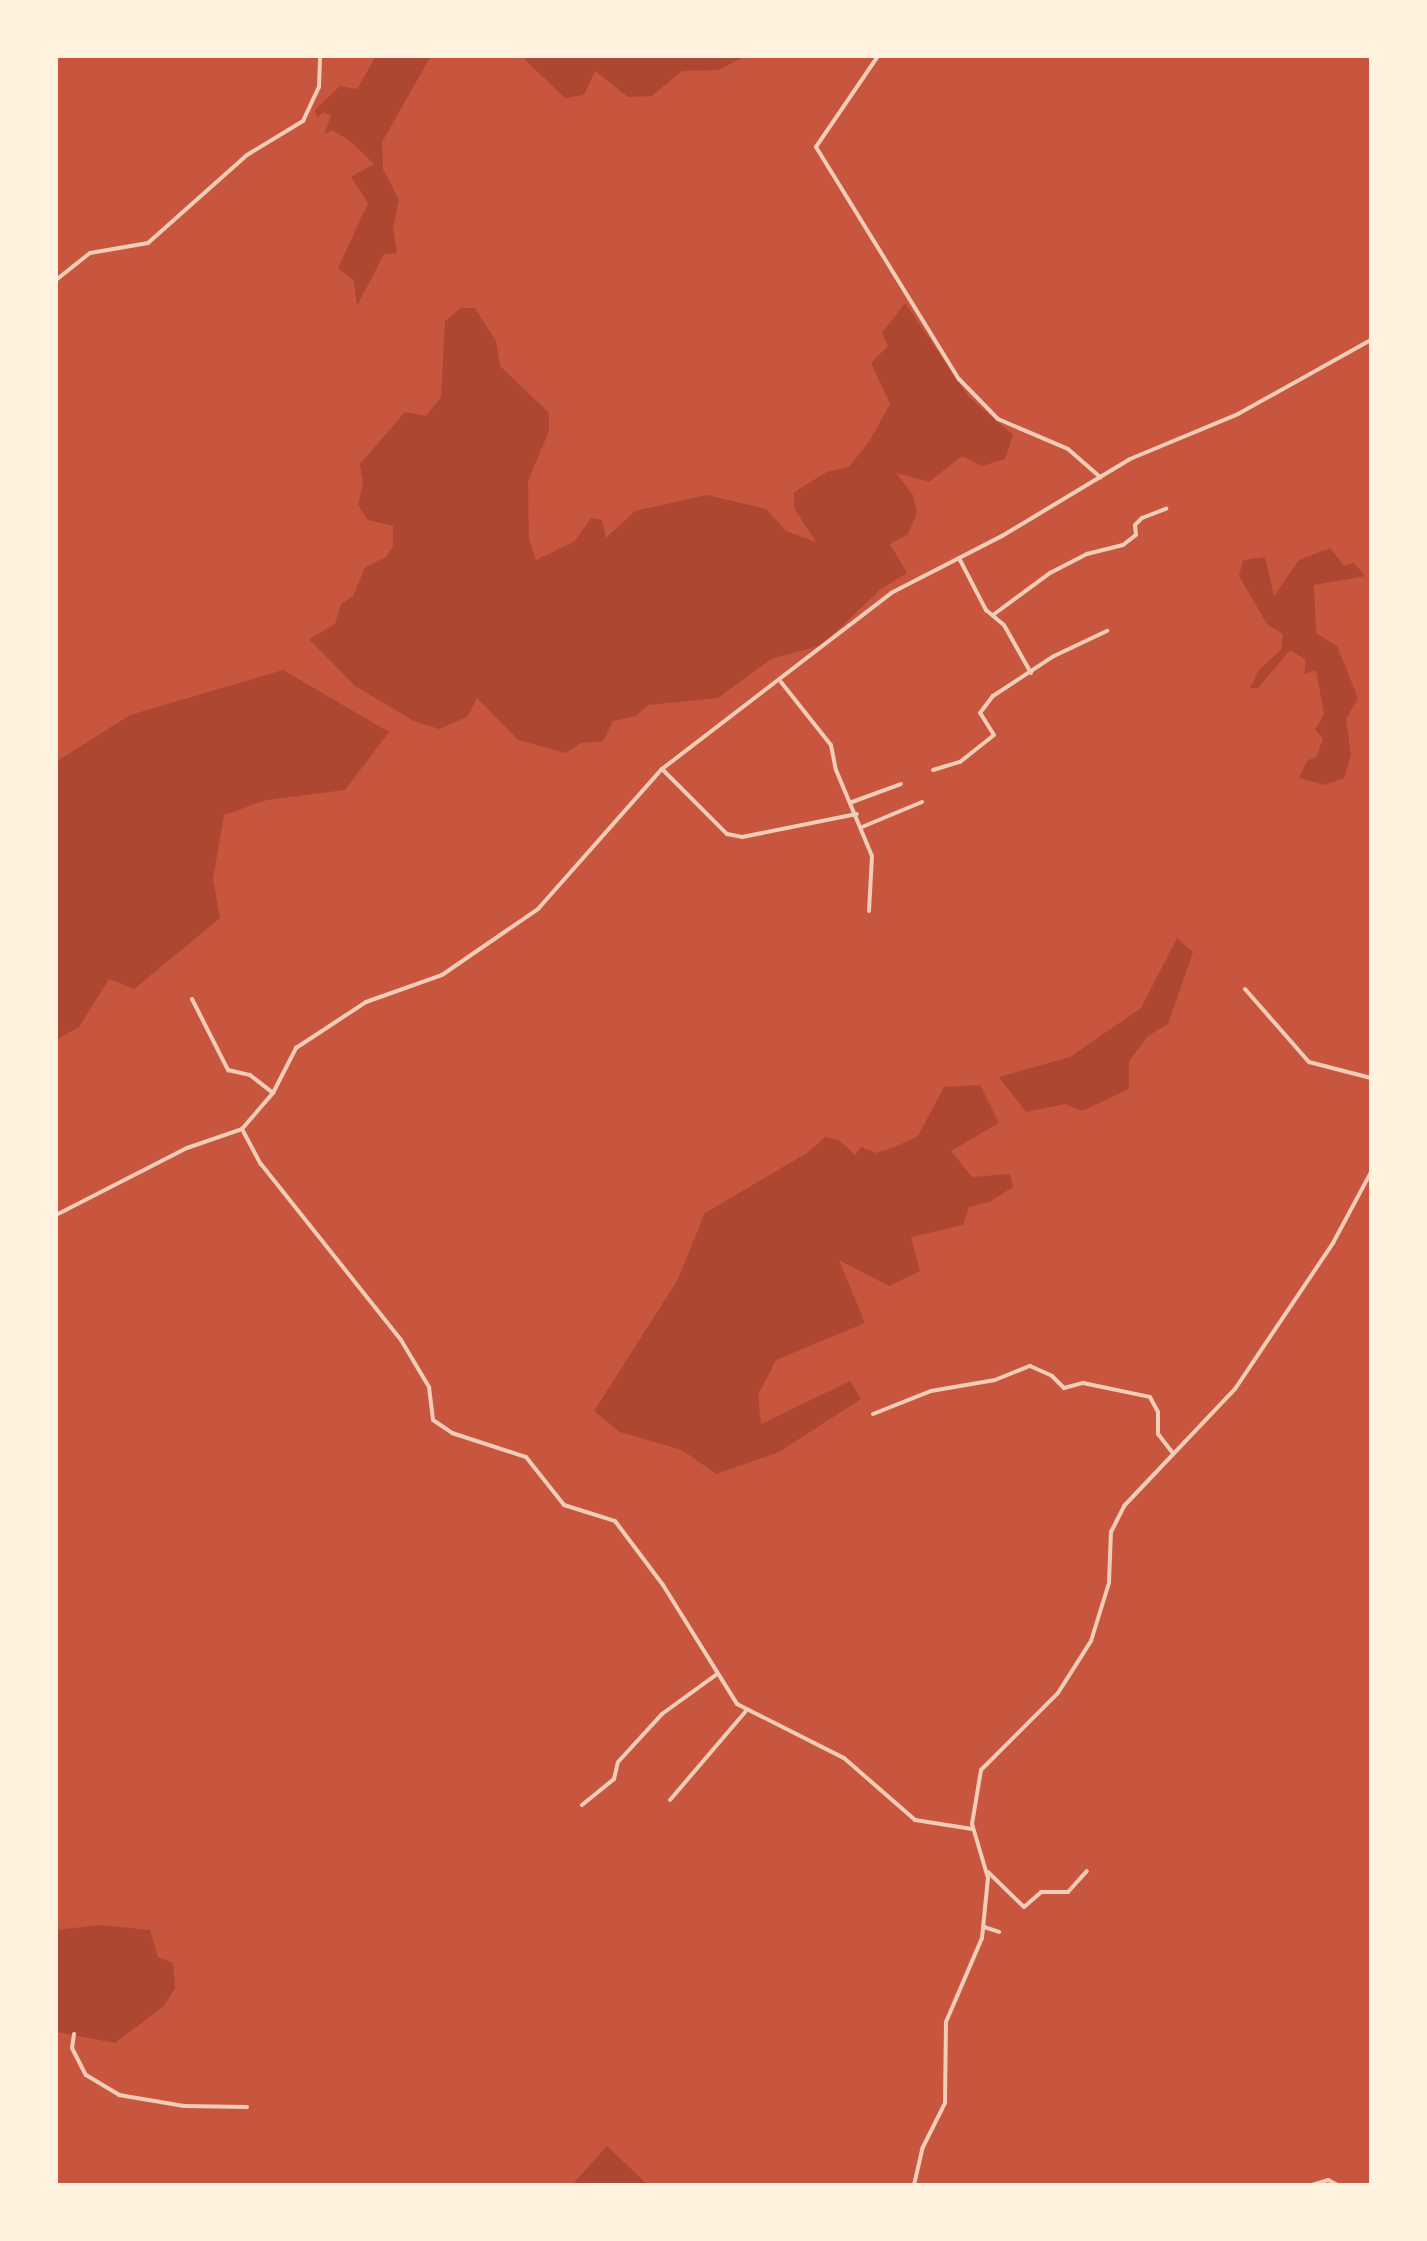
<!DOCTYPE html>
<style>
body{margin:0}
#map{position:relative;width:1427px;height:2241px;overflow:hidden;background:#c8553d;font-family:Helvetica,sans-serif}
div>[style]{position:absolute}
.green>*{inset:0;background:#ae4732}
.minor>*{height:4px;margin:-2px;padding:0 2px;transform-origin:2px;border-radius:2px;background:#f1ccb7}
span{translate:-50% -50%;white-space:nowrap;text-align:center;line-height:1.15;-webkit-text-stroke:8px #fff3e0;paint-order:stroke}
.frame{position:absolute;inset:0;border:58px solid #fff3e0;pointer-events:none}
</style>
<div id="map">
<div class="green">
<div style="clip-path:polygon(376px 56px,431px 56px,382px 142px,383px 169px,399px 200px,393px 228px,397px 253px,384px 254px,357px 306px,354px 281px,338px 268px,368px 203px,351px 177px,374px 164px,349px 140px,332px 130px,324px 134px,331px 116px,324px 112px,317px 117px,315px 110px,340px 86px,357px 89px)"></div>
<div style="clip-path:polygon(521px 56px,745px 56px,719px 70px,682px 71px,652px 96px,628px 97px,595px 71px,584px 95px,565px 98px)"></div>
<div style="clip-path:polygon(905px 303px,969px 397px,1013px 435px,1005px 459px,982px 466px,962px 456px,929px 482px,896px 473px,913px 495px,917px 513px,908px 534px,890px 544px,907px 573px,881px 589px,822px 645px,771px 659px,718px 698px,648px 705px,636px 716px,613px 721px,603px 741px,581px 743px,566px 753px,518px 740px,477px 698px,467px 717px,439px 729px,414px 721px,355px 686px,309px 639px,335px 624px,341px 604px,353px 596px,365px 567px,386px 557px,393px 546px,393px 526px,368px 520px,358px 505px,363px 484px,360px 464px,405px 412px,426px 416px,441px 397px,445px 321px,461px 308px,475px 308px,496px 341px,500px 366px,549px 413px,549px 431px,528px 481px,529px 540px,536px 560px,575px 541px,591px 518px,602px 520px,606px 538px,635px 511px,707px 495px,766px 509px,786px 531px,816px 542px,794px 508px,794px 492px,827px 472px,849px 467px,870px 440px,890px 404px,871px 363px,888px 346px,882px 333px)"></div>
<div style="clip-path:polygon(1330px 548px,1344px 566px,1354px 563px,1365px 576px,1314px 585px,1316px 633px,1337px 646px,1358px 698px,1346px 719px,1351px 755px,1344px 778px,1325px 785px,1299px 778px,1307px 761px,1317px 756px,1323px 738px,1315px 730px,1324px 714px,1316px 670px,1304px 674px,1306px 660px,1290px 650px,1258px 688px,1250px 688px,1258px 671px,1281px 650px,1283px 634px,1267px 624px,1239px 576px,1243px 560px,1265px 557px,1274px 596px,1299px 560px)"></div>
<div style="clip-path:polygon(283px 670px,389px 732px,345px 790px,267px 800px,224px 815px,213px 879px,220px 918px,134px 989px,109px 979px,79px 1027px,56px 1040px,56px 762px,130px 715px)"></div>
<div style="clip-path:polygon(1177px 938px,1193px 952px,1168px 1024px,1148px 1036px,1129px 1061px,1129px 1089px,1082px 1111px,1065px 1104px,1026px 1112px,999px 1077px,1070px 1057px,1141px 1008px)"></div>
<div style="clip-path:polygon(980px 1085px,999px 1123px,951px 1151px,972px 1177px,1010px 1174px,1013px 1187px,989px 1202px,969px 1207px,963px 1225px,911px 1237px,920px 1271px,889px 1286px,839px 1260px,865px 1323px,776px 1360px,758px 1395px,761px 1424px,850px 1381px,861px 1399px,779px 1452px,716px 1474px,682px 1450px,620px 1432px,594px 1411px,677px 1281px,705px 1213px,807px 1153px,825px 1137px,839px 1140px,855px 1155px,861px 1147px,876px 1153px,897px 1146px,918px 1136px,944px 1087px)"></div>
<div style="clip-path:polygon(101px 1925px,150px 1930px,158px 1957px,173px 1963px,175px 1988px,164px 2006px,115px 2043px,56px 2032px,56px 1930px)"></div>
<div style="clip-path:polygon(607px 2146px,648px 2185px,572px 2185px)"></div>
</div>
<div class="minor">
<div style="left:878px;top:56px;width:110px;rotate:124.3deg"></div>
<div style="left:816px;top:147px;width:273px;rotate:58.4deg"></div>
<div style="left:959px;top:379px;width:56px;rotate:45.7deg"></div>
<div style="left:998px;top:419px;width:76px;rotate:23.2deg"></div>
<div style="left:1068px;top:449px;width:43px;rotate:41.2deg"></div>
<div style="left:56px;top:280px;width:43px;rotate:-38.5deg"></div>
<div style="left:90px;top:253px;width:59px;rotate:-9.8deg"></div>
<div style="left:148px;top:243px;width:132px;rotate:-41.6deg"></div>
<div style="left:247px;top:155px;width:66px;rotate:-31.3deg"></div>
<div style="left:303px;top:121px;width:38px;rotate:-65deg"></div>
<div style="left:319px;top:87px;width:31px;rotate:-88deg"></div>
<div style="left:959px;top:558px;width:59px;rotate:62.6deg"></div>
<div style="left:986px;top:610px;width:23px;rotate:40deg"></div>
<div style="left:1004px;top:625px;width:55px;rotate:60.6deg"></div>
<div style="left:993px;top:615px;width:71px;rotate:-36.4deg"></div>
<div style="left:1050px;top:573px;width:42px;rotate:-27.2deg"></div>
<div style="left:1087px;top:554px;width:37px;rotate:-14deg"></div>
<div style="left:1123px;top:545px;width:16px;rotate:-38deg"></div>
<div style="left:1136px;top:535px;width:10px;rotate:-96deg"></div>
<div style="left:1135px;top:525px;width:10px;rotate:-45deg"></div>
<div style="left:1142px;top:518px;width:26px;rotate:-21deg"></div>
<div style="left:781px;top:682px;width:80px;rotate:51.6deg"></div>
<div style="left:831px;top:745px;width:25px;rotate:79deg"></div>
<div style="left:836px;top:770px;width:93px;rotate:67.3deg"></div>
<div style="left:872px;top:856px;width:55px;rotate:93.1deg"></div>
<div style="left:662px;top:769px;width:92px;rotate:45deg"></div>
<div style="left:727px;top:834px;width:15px;rotate:11deg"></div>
<div style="left:742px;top:837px;width:117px;rotate:-11.3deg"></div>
<div style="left:933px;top:770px;width:28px;rotate:-17deg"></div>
<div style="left:960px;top:762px;width:43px;rotate:-38.5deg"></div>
<div style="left:994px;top:735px;width:26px;rotate:-122deg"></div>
<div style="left:980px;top:713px;width:21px;rotate:-53deg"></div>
<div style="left:993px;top:696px;width:73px;rotate:-33.3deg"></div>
<div style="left:1054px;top:656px;width:59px;rotate:-25.3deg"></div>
<div style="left:852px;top:802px;width:52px;rotate:-20.2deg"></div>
<div style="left:862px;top:827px;width:65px;rotate:-22.6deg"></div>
<div style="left:1245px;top:989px;width:97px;rotate:48.8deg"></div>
<div style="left:1309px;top:1062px;width:64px;rotate:14.5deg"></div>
<div style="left:192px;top:999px;width:80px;rotate:63.1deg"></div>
<div style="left:228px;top:1070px;width:23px;rotate:13deg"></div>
<div style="left:250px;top:1075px;width:29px;rotate:38deg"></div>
<div style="left:242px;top:1129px;width:40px;rotate:62deg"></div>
<div style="left:261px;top:1164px;width:225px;rotate:51.5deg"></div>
<div style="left:401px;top:1340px;width:55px;rotate:59.2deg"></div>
<div style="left:429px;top:1387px;width:33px;rotate:83deg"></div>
<div style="left:433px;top:1420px;width:23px;rotate:34deg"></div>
<div style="left:452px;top:1433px;width:78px;rotate:18deg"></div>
<div style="left:526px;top:1457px;width:61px;rotate:51.6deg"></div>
<div style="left:564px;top:1505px;width:53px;rotate:17.4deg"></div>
<div style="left:615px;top:1521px;width:80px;rotate:53.1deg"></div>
<div style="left:663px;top:1585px;width:140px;rotate:58.1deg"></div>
<div style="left:737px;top:1704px;width:120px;rotate:26.8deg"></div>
<div style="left:844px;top:1758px;width:94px;rotate:41.1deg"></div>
<div style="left:915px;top:1820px;width:58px;rotate:9deg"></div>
<div style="left:56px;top:1215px;width:147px;rotate:-27.1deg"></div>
<div style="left:187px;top:1148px;width:58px;rotate:-19.1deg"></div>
<div style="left:242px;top:1129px;width:48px;rotate:-49.3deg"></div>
<div style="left:273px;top:1093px;width:51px;rotate:-62.9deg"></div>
<div style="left:296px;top:1048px;width:84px;rotate:-33.3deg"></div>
<div style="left:366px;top:1002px;width:81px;rotate:-19.6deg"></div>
<div style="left:442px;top:975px;width:116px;rotate:-34.5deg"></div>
<div style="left:538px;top:909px;width:187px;rotate:-48.5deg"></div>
<div style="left:662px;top:769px;width:289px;rotate:-37.5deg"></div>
<div style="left:891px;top:593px;width:125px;rotate:-27.2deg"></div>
<div style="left:1002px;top:536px;width:149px;rotate:-31deg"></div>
<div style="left:1130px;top:459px;width:117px;rotate:-22.6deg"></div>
<div style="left:1238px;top:414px;width:152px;rotate:-29.1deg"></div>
<div style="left:873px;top:1414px;width:62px;rotate:-21.6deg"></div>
<div style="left:931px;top:1391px;width:65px;rotate:-9.8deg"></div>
<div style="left:995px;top:1380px;width:38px;rotate:-22deg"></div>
<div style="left:1030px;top:1366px;width:24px;rotate:24deg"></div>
<div style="left:1052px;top:1376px;width:17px;rotate:45deg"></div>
<div style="left:1064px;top:1388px;width:20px;rotate:-15deg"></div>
<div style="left:1083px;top:1383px;width:68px;rotate:11.8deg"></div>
<div style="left:1150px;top:1397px;width:17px;rotate:62deg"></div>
<div style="left:1158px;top:1412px;width:22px;rotate:90deg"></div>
<div style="left:1158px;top:1434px;width:24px;rotate:52deg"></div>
<div style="left:670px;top:1800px;width:117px;rotate:-49.5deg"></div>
<div style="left:582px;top:1805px;width:41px;rotate:-39.1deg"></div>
<div style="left:614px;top:1779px;width:17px;rotate:-77deg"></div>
<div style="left:618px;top:1762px;width:65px;rotate:-47.5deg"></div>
<div style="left:662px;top:1714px;width:68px;rotate:-36deg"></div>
<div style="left:988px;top:1872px;width:50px;rotate:44.2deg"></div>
<div style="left:1024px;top:1907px;width:23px;rotate:-41deg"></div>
<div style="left:1041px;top:1892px;width:27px"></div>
<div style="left:1068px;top:1892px;width:28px;rotate:-48deg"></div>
<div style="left:984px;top:1927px;width:16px;rotate:18deg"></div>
<div style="left:74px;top:2034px;width:14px;rotate:98deg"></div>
<div style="left:72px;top:2048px;width:30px;rotate:63deg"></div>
<div style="left:86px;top:2075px;width:39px;rotate:31deg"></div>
<div style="left:119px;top:2095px;width:66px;rotate:9.6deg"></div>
<div style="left:184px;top:2106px;width:63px;rotate:0.9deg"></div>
<div style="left:914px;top:2185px;width:37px;rotate:-77deg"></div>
<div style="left:922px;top:2149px;width:51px;rotate:-63.4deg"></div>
<div style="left:945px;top:2103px;width:81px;rotate:-89.3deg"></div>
<div style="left:946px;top:2022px;width:91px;rotate:-66.8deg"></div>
<div style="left:982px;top:1938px;width:60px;rotate:-84.3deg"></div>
<div style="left:988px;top:1878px;width:56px;rotate:-106.5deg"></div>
<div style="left:972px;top:1824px;width:55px;rotate:-80.5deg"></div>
<div style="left:981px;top:1770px;width:109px;rotate:-45deg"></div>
<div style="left:1058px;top:1693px;width:62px;rotate:-57.6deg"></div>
<div style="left:1091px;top:1641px;width:61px;rotate:-72.8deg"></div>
<div style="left:1109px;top:1583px;width:51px;rotate:-87.8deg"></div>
<div style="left:1111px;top:1532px;width:29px;rotate:-63deg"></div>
<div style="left:1124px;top:1506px;width:161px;rotate:-46.5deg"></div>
<div style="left:1235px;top:1389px;width:176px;rotate:-56.1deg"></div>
<div style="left:1333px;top:1243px;width:81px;rotate:-61.8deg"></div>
<div style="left:1312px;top:2185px;width:17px;rotate:-17deg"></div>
<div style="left:1328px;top:2180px;width:11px;rotate:27deg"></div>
</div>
<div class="frame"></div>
</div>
